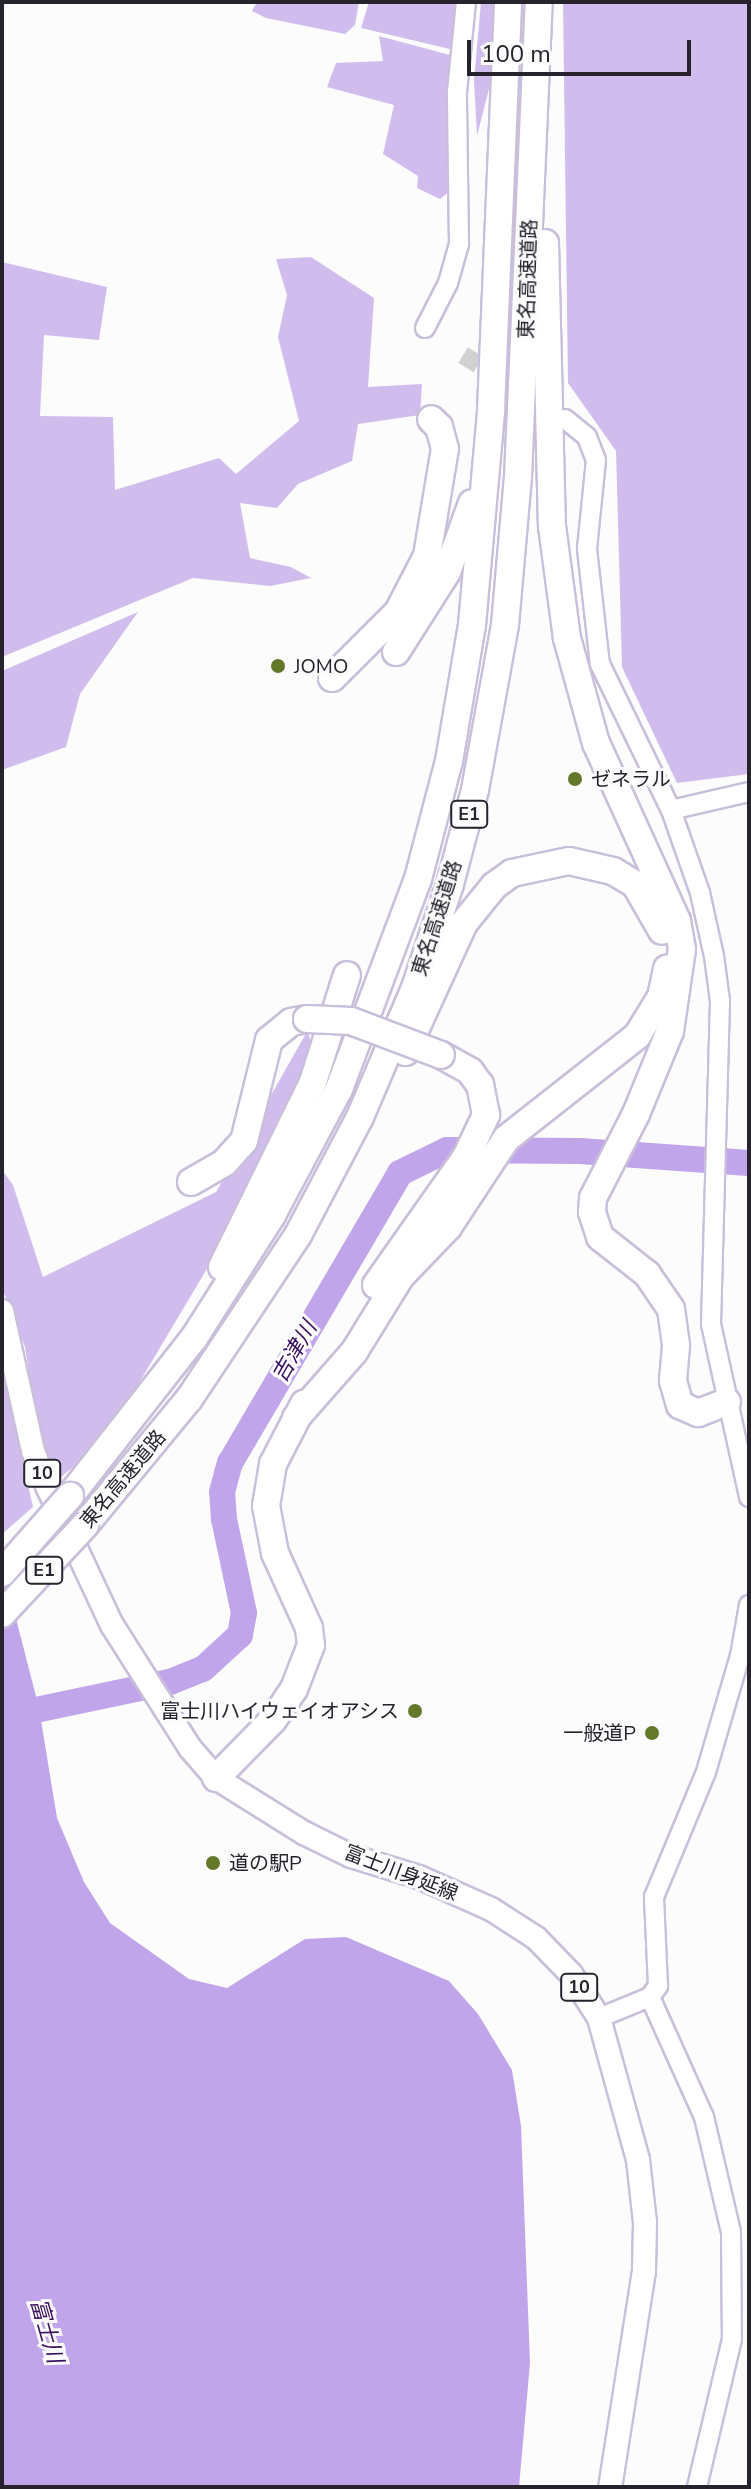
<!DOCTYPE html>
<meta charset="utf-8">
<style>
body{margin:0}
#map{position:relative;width:751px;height:2489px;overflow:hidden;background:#fcfcfc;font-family:"Nunito Sans","Noto Sans JP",sans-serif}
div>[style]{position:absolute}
.green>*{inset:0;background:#d0bdee}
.water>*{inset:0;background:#c1a5eb}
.river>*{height:26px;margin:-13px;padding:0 13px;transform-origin:13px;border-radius:13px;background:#c1a5eb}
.tertiary-tunnel>*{height:18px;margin-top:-9px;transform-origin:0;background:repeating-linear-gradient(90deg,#d1d1d3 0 18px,transparent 0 27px)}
.roads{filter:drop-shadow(2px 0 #c9bfda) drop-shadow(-2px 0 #c9bfda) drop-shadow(0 2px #c9bfda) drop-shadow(0 -2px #c9bfda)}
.tertiary>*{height:18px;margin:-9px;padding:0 9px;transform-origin:9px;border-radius:9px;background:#fff}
.primary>*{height:22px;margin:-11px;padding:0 11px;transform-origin:11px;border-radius:11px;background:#fff}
.motorway>*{height:26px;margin:-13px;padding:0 13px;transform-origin:13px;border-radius:13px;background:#fff}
.bridges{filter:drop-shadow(2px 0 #c9bfda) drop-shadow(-2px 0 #c9bfda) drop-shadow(0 2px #c9bfda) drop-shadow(0 -2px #c9bfda)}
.motorway-bridge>*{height:26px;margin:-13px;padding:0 13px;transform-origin:13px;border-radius:13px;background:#fff}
.dots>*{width:22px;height:22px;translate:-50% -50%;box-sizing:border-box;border:4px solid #fcfcfc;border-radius:50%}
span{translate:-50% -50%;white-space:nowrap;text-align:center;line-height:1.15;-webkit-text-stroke:6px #fcfcfc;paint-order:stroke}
.shield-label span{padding:2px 6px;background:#fcfcfc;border:2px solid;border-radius:6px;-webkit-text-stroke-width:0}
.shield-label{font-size:18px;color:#27232d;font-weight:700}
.street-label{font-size:20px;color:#27232d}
.poi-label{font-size:20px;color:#27232d}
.left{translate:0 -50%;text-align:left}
.right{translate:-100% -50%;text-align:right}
.water-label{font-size:22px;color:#3b1061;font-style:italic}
.frame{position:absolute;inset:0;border:4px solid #27232d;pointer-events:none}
.scale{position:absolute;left:467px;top:40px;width:224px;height:36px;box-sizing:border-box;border:4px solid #27232d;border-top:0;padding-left:10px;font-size:24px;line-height:28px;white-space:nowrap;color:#27232d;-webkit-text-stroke:6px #fcfcfc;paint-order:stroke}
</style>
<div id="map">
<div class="green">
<div style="clip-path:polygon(257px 2px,359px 2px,355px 25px,345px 34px,266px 18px,252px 11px)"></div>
<div style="clip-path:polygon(369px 2px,459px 2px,454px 50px,361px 28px)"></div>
<div style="clip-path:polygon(481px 2px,497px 2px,491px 81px,477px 136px,474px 80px)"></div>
<div style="clip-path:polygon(563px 2px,749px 2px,749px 774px,677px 783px,622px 667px,616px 451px,568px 383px)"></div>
<div style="clip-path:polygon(379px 36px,450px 55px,450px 191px,440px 199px,417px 188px,418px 176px,383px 154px,394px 105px,327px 87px,336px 63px,383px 61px)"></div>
<div style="clip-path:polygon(311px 257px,374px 298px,368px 387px,422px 384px,420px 415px,358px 424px,352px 461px,298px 484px,277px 508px,240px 503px,250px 558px,291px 567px,311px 578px,270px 586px,193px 578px,2px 657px,2px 262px,107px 287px,99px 340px,44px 335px,40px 416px,113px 417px,115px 490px,219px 458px,236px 474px,299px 421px,278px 337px,287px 295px,276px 259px)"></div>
<div style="clip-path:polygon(138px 612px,80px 694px,66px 747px,2px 770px,2px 671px)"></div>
<div style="clip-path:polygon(308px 1030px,311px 1045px,270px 1163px,105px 1440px,48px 1488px,25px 1347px,2px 1288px,2px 1170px,13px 1185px,43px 1277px,216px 1192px)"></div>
<div style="clip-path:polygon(2px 1369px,33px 1507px,2px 1534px)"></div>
</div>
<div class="water">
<div style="clip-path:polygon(2px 1564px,39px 1708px,57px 1818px,84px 1882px,110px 1923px,189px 1979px,227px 1988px,305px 1939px,346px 1937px,449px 1981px,478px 2014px,512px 2070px,521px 2126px,530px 2363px,519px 2487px,2px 2487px)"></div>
</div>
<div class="river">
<div style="left:2px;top:1717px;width:172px;rotate:-11.8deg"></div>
<div style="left:170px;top:1682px;width:35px;rotate:-22deg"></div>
<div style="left:203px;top:1669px;width:50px;rotate:-42.6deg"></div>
<div style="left:240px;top:1635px;width:22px;rotate:-80deg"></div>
<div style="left:244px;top:1613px;width:96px;rotate:-102deg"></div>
<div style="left:224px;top:1519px;width:27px;rotate:-94deg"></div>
<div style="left:222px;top:1492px;width:30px;rotate:-75deg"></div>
<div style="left:230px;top:1463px;width:336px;rotate:-59.6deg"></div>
<div style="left:400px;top:1173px;width:52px;rotate:-26.1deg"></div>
<div style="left:447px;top:1150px;width:133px;rotate:0.4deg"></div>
<div style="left:580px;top:1151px;width:169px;rotate:4.1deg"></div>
</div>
<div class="tertiary-tunnel">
<div style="left:463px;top:355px;width:78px;rotate:31.8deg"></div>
</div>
<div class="roads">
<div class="tertiary">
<div style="left:425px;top:328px;width:51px;rotate:-62.9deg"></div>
<div style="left:448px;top:283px;width:41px;rotate:-74.2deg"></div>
<div style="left:459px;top:244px;width:152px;rotate:-90.8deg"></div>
<div style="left:457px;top:92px;width:90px;rotate:-84.3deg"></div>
<div style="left:565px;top:419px;width:28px;rotate:39deg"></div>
<div style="left:587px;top:437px;width:25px;rotate:69deg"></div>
<div style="left:596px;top:460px;width:89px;rotate:95.8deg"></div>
<div style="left:587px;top:549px;width:116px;rotate:83.6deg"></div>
<div style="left:600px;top:664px;width:162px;rotate:64.1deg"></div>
<div style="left:671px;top:810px;width:88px;rotate:70.7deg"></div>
<div style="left:700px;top:893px;width:65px;rotate:77.5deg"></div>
<div style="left:714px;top:956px;width:45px;rotate:82.4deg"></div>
<div style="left:720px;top:1001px;width:323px;rotate:91.6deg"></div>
<div style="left:711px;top:1324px;width:177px;rotate:77.6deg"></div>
<div style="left:671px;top:810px;width:80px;rotate:-13deg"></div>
<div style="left:650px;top:1997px;width:132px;rotate:65.8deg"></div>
<div style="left:704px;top:2117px;width:118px;rotate:76.8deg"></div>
<div style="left:731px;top:2232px;width:107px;rotate:89.5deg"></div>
<div style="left:732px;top:2339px;width:152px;rotate:103.3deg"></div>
<div style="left:599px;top:2018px;width:55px;rotate:-22.4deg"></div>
<div style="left:650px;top:1997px;width:14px;rotate:-54deg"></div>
<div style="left:658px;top:1986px;width:89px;rotate:-92.6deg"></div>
<div style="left:654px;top:1897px;width:135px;rotate:-67.4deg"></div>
<div style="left:706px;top:1772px;width:121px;rotate:-73.7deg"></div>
<div style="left:740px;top:1656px;width:52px;rotate:-80deg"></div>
</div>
<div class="primary">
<div style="left:2px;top:1311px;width:143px;rotate:77.5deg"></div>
<div style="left:33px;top:1451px;width:40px;rotate:68deg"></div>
<div style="left:48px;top:1488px;width:151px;rotate:65deg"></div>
<div style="left:112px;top:1625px;width:146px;rotate:57.6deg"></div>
<div style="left:190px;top:1748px;width:40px;rotate:49deg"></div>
<div style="left:216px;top:1778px;width:104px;rotate:32deg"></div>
<div style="left:304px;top:1833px;width:52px;rotate:26.1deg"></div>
<div style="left:351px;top:1856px;width:71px;rotate:17.2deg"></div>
<div style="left:419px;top:1877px;width:79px;rotate:24deg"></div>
<div style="left:491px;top:1909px;width:54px;rotate:32.8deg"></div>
<div style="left:536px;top:1938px;width:50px;rotate:45.8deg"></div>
<div style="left:571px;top:1974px;width:52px;rotate:57.5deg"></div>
<div style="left:599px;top:2018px;width:147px;rotate:74.6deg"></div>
<div style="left:638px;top:2160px;width:62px;rotate:83.6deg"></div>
<div style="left:645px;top:2222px;width:49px;rotate:91.2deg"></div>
<div style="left:644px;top:2271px;width:219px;rotate:98.9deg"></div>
</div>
<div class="motorway">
<div style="left:545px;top:243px;width:283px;rotate:88.6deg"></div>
<div style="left:552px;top:526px;width:113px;rotate:82.4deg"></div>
<div style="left:567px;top:638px;width:109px;rotate:74.6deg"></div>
<div style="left:596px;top:743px;width:196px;rotate:65.5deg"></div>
<div style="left:677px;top:921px;width:28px;rotate:80deg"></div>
<div style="left:682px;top:949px;width:83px;rotate:98.3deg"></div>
<div style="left:670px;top:1031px;width:90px;rotate:112.3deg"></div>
<div style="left:636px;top:1114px;width:94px;rotate:117.1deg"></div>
<div style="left:593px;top:1198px;width:14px;rotate:94deg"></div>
<div style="left:592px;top:1212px;width:26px;rotate:72deg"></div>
<div style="left:600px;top:1237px;width:60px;rotate:38.2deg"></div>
<div style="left:647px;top:1274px;width:42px;rotate:55.6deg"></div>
<div style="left:671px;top:1309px;width:37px;rotate:82deg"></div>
<div style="left:676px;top:1346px;width:35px;rotate:95deg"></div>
<div style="left:673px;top:1381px;width:25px;rotate:74deg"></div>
<div style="left:680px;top:1405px;width:20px;rotate:24deg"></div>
<div style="left:698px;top:1413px;width:31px;rotate:-21deg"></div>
<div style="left:396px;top:652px;width:95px;rotate:-57.5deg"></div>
<div style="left:447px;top:572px;width:73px;rotate:-70.1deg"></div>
<div style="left:332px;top:678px;width:93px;rotate:-45deg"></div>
<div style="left:398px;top:612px;width:63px;rotate:-62.6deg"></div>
<div style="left:427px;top:556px;width:109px;rotate:-80.5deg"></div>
<div style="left:445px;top:449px;width:23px;rotate:-105deg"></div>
<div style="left:439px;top:427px;width:11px;rotate:-135deg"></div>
<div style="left:405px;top:1052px;width:142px;rotate:-65.4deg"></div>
<div style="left:464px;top:923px;width:48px;rotate:-51deg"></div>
<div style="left:494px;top:886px;width:22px;rotate:-36deg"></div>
<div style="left:512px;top:873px;width:58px;rotate:-11.9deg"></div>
<div style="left:569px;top:861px;width:45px;rotate:12.8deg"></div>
<div style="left:613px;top:871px;width:26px;rotate:31deg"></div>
<div style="left:635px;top:884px;width:54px;rotate:60.1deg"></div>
<div style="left:191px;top:1182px;width:39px;rotate:-30deg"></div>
<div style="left:225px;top:1162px;width:28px;rotate:-48deg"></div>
<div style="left:244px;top:1141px;width:104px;rotate:-76.1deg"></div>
<div style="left:269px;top:1040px;width:28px;rotate:-39deg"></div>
<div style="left:291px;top:1022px;width:16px;rotate:-11deg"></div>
<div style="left:222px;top:1267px;width:206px;rotate:-63.8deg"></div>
<div style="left:313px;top:1082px;width:112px;rotate:-72.4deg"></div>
<div style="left:376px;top:1285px;width:156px;rotate:-54.9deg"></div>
<div style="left:466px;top:1157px;width:47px;rotate:-64.5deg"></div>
<div style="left:486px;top:1115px;width:31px;rotate:-101deg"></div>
<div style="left:480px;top:1085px;width:17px;rotate:-126deg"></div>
<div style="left:470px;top:1071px;width:33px;rotate:-151deg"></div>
<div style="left:296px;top:1418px;width:88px;rotate:-48.7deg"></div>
<div style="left:354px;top:1352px;width:89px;rotate:-58.3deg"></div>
<div style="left:401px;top:1276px;width:68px;rotate:-46.2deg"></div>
<div style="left:448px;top:1227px;width:105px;rotate:-56.6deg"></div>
<div style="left:506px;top:1139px;width:167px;rotate:-38.2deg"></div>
<div style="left:637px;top:1036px;width:46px;rotate:-58.4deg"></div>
<div style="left:661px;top:997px;width:29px;rotate:-78deg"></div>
<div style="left:70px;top:1496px;width:201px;rotate:-51.9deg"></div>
<div style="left:194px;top:1338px;width:146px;rotate:-57.6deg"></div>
<div style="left:272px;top:1215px;width:143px;rotate:-62deg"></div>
<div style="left:339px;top:1089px;width:224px;rotate:-69.4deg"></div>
<div style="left:418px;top:879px;width:122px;rotate:-75.3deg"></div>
<div style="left:449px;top:761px;width:138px;rotate:-80.4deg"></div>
<div style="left:472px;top:625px;width:216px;rotate:-84.9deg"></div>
<div style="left:491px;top:410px;width:408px;rotate:-87.6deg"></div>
<div style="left:85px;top:1525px;width:163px;rotate:-50.5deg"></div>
<div style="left:189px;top:1399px;width:197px;rotate:-56.4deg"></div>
<div style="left:298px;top:1235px;width:133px;rotate:-62.3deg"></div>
<div style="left:360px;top:1117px;width:140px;rotate:-66.9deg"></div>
<div style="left:415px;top:988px;width:110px;rotate:-71.4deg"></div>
<div style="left:450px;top:884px;width:97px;rotate:-75.1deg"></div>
<div style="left:475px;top:790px;width:168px;rotate:-79.7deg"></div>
<div style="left:505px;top:625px;width:149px;rotate:-85deg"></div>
<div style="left:518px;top:477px;width:475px;rotate:-87.5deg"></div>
<div style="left:216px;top:1778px;width:81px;rotate:-45.5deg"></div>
<div style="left:273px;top:1720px;width:37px;rotate:-56deg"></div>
<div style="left:294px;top:1689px;width:47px;rotate:-68.9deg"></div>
<div style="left:311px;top:1645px;width:17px;rotate:-97deg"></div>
<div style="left:309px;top:1628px;width:82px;rotate:-114.4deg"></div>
<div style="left:275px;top:1553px;width:48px;rotate:-100.8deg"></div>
<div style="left:266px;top:1506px;width:43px;rotate:-80.5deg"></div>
<div style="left:273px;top:1464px;width:68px;rotate:-62.7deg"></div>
</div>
</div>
<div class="bridges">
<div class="motorway-bridge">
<div style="left:307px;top:1019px;width:44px;rotate:2.6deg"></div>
<div style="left:351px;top:1021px;width:96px;rotate:20.7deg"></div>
<div style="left:2px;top:1573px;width:103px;rotate:-48.6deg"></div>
<div style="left:2px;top:1614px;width:122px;rotate:-47deg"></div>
</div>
</div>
<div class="dots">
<div style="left:278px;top:666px;background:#637828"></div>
<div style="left:575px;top:779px;background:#637828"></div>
<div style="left:415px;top:1711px;background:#637828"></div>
<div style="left:652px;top:1733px;background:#637828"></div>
<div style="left:213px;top:1863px;background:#637828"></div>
</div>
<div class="shield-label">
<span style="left:469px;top:814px">E1</span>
<span style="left:42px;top:1473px">10</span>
<span style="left:44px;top:1570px">E1</span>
<span style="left:579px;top:1987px">10</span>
</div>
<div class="street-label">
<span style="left:528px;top:279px;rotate:-88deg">東名高速道路</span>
<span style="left:437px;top:918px;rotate:-72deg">東名高速道路</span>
<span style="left:123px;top:1479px;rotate:-50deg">東名高速道路</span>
<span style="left:401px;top:1873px;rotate:21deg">富士川身延線</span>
</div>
<div class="poi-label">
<span class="left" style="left:294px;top:666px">JOMO</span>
<span class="left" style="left:591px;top:779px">ゼネラル</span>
<span class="right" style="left:399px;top:1711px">富士川ハイウェイオアシス</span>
<span class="right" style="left:636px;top:1733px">一般道P</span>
<span class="left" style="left:229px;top:1863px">道の駅P</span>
</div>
<div class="water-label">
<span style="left:295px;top:1352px;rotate:-60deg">吉津川</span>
<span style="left:46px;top:2331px;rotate:74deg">富士川</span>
</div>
<div class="frame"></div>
<div class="scale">100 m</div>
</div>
